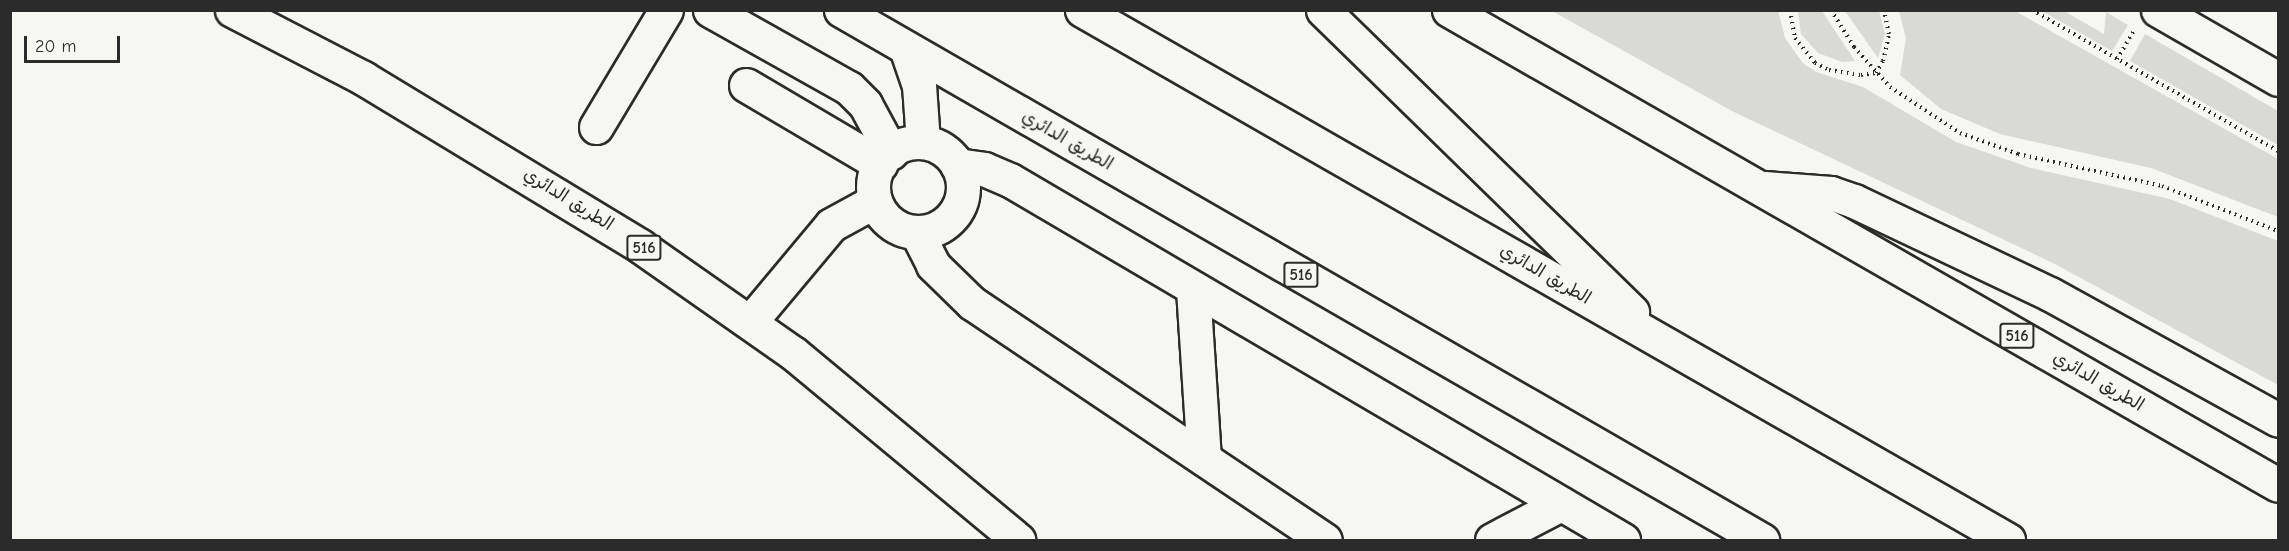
<!DOCTYPE html>
<meta charset="utf-8">
<style>
body{margin:0}
#map{position:relative;width:2289px;height:551px;overflow:hidden;background:#f6f6f2;font-family:"Comic Neue","Playpen Sans Arabic",sans-serif}
div>[style]{position:absolute}
.green>*{inset:0;background:#d9d9d5}
.path>*{height:4px;margin-top:-2px;transform-origin:0;background:repeating-linear-gradient(90deg,#2b2b2b 0 1.5px,transparent 0 6px)}
.roads{filter:drop-shadow(2px 0 #2b2b2b) drop-shadow(-2px 0 #2b2b2b) drop-shadow(0 2px #2b2b2b) drop-shadow(0 -2px #2b2b2b)}
.minor>*{height:33px;margin:-16.5px;padding:0 16.5px;transform-origin:16.5px;border-radius:16.5px;background:#f6f6f2}
.minor>.ring{margin:-16.5px;padding:0;box-sizing:content-box;background:none;border:33px solid #f6f6f2;border-radius:50%}
.highway>*{height:33px;margin:-16.5px;padding:0 16.5px;transform-origin:16.5px;border-radius:16.5px;background:#f6f6f2}
span{translate:-50% -50%;white-space:nowrap;text-align:center;line-height:1.15;-webkit-text-stroke:5px #f6f6f2;paint-order:stroke}
.shield-label span{padding:2px 4px;background:#f6f6f2;border:2px solid;border-radius:4px;-webkit-text-stroke-width:0}
.shield-label{font-size:16px;color:#2b2b2b;font-weight:700}
.street-label{font-size:18px;color:#2b2b2b}
.frame{position:absolute;inset:0;border:12px solid #2b2b2b;pointer-events:none}
.scale{position:absolute;left:24px;top:36px;width:96px;height:27px;box-sizing:border-box;border:3px solid #2b2b2b;border-top:0;padding-left:8px;font-size:18px;line-height:21px;white-space:nowrap;color:#2b2b2b;-webkit-text-stroke:4px #f6f6f2;paint-order:stroke}
</style>
<div id="map">
<div class="green">
<div style="clip-path:polygon(1552px 11px,1778px 11px,1785px 38px,1803px 63px,1816px 72px,1863px 87px,1956px 142px,2031px 168px,2170px 199px,2278px 241px,2278px 385px,2053px 263px,1732px 111px)"></div>
<div style="clip-path:polygon(1798px 11px,1822px 11px,1855px 61px,1842px 62px,1818px 53px,1801px 34px)"></div>
<div style="clip-path:polygon(1845px 11px,1879px 11px,1885px 34px,1878px 58px)"></div>
<div style="clip-path:polygon(1899px 11px,2015px 11px,2278px 159px,2278px 217px,2151px 168px,2000px 134px,1941px 109px,1900px 75px,1906px 38px)"></div>
<div style="clip-path:polygon(2042px 11px,2064px 11px,2104px 34px,2106px 12px,2128px 25px,2112px 51px)"></div>
<div style="clip-path:polygon(2145px 34px,2278px 111px,2278px 145px,2130px 61px)"></div>
</div>
<div class="path">
<div style="left:1790px;top:10px;width:28px;rotate:80deg"></div>
<div style="left:1795px;top:38px;width:32px;rotate:51deg"></div>
<div style="left:1815px;top:63px;width:16px;rotate:27deg"></div>
<div style="left:1829px;top:70px;width:32px;rotate:9deg"></div>
<div style="left:1861px;top:75px;width:15px;rotate:-8deg"></div>
<div style="left:1876px;top:73px;width:14px;rotate:-60deg"></div>
<div style="left:1883px;top:61px;width:28px;rotate:-77deg"></div>
<div style="left:1889px;top:34px;width:25px;rotate:-102deg"></div>
<div style="left:1831px;top:10px;width:44px;rotate:58.1deg"></div>
<div style="left:1854px;top:47px;width:54px;rotate:48deg"></div>
<div style="left:1890px;top:87px;width:84px;rotate:33.3deg"></div>
<div style="left:1960px;top:133px;width:62px;rotate:19.9deg"></div>
<div style="left:2018px;top:154px;width:148px;rotate:12.5deg"></div>
<div style="left:2162px;top:186px;width:124px;rotate:21.2deg"></div>
<div style="left:2032px;top:10px;width:284px;rotate:29.8deg"></div>
<div style="left:2117px;top:59px;width:35px;rotate:-59deg"></div>
</div>
<div class="roads">
<div class="minor">
<div style="left:710px;top:10px;width:159px;rotate:29.3deg"></div>
<div style="left:849px;top:88px;width:23px;rotate:45deg"></div>
<div style="left:865px;top:104px;width:55px;rotate:61.6deg"></div>
<div style="left:2158px;top:10px;width:138px;rotate:29.9deg"></div>
<div style="left:906px;top:48px;width:39px;rotate:71deg"></div>
<div style="left:919px;top:85px;width:57px;rotate:86deg"></div>
<div style="left:746px;top:85px;width:156px;rotate:30.5deg"></div>
<div style="left:596px;top:127px;width:136px;rotate:-59.1deg"></div>
<div class="ring" style="left:873px;top:142px;width:57px;height:57px"></div>
<div style="left:957px;top:165px;width:27px;rotate:8deg"></div>
<div style="left:984px;top:169px;width:28px;rotate:23deg"></div>
<div style="left:1010px;top:180px;width:711px;rotate:30.42deg"></div>
<div style="left:917px;top:233px;width:36px;rotate:63deg"></div>
<div style="left:933px;top:265px;width:54px;rotate:44.3deg"></div>
<div style="left:972px;top:303px;width:425px;rotate:33.9deg"></div>
<div style="left:1193px;top:289px;width:170px;rotate:86.3deg"></div>
<div style="left:750px;top:322px;width:126px;rotate:-50.1deg"></div>
<div style="left:831px;top:225px;width:50px;rotate:-28.6deg"></div>
<div style="left:1492px;top:540px;width:78px;rotate:-27.6deg"></div>
</div>
<div class="highway">
<div style="left:232px;top:10px;width:148px;rotate:27.4deg"></div>
<div style="left:363px;top:78px;width:324px;rotate:31.2deg"></div>
<div style="left:640px;top:246px;width:187px;rotate:35deg"></div>
<div style="left:793px;top:353px;width:293px;rotate:39.7deg"></div>
<div style="left:841px;top:10px;width:1063px;rotate:29.92deg"></div>
<div style="left:1082px;top:10px;width:1067px;rotate:29.78deg"></div>
<div style="left:1323px;top:10px;width:432px;rotate:44.3deg"></div>
<div style="left:1449px;top:10px;width:955px;rotate:29.81deg"></div>
<div style="left:1765px;top:188px;width:66px;rotate:4.3deg"></div>
<div style="left:1831px;top:193px;width:24px;rotate:19deg"></div>
<div style="left:1854px;top:201px;width:217px;rotate:25.4deg"></div>
<div style="left:2050px;top:294px;width:260px;rotate:28.9deg"></div>
</div>
</div>
<div class="shield-label">
<span style="left:644px;top:248px">516</span>
<span style="left:1301px;top:275px">516</span>
<span style="left:2017px;top:336px">516</span>
</div>
<div class="street-label">
<span style="left:1067px;top:141px;rotate:30deg">الطريق الدائري</span>
<span style="left:568px;top:200px;rotate:32deg">الطريق الدائري</span>
<span style="left:1545px;top:275px;rotate:30deg">الطريق الدائري</span>
<span style="left:2098px;top:382px;rotate:30deg">الطريق الدائري</span>
</div>
<div class="frame"></div>
<div class="scale">20 m</div>
</div>
